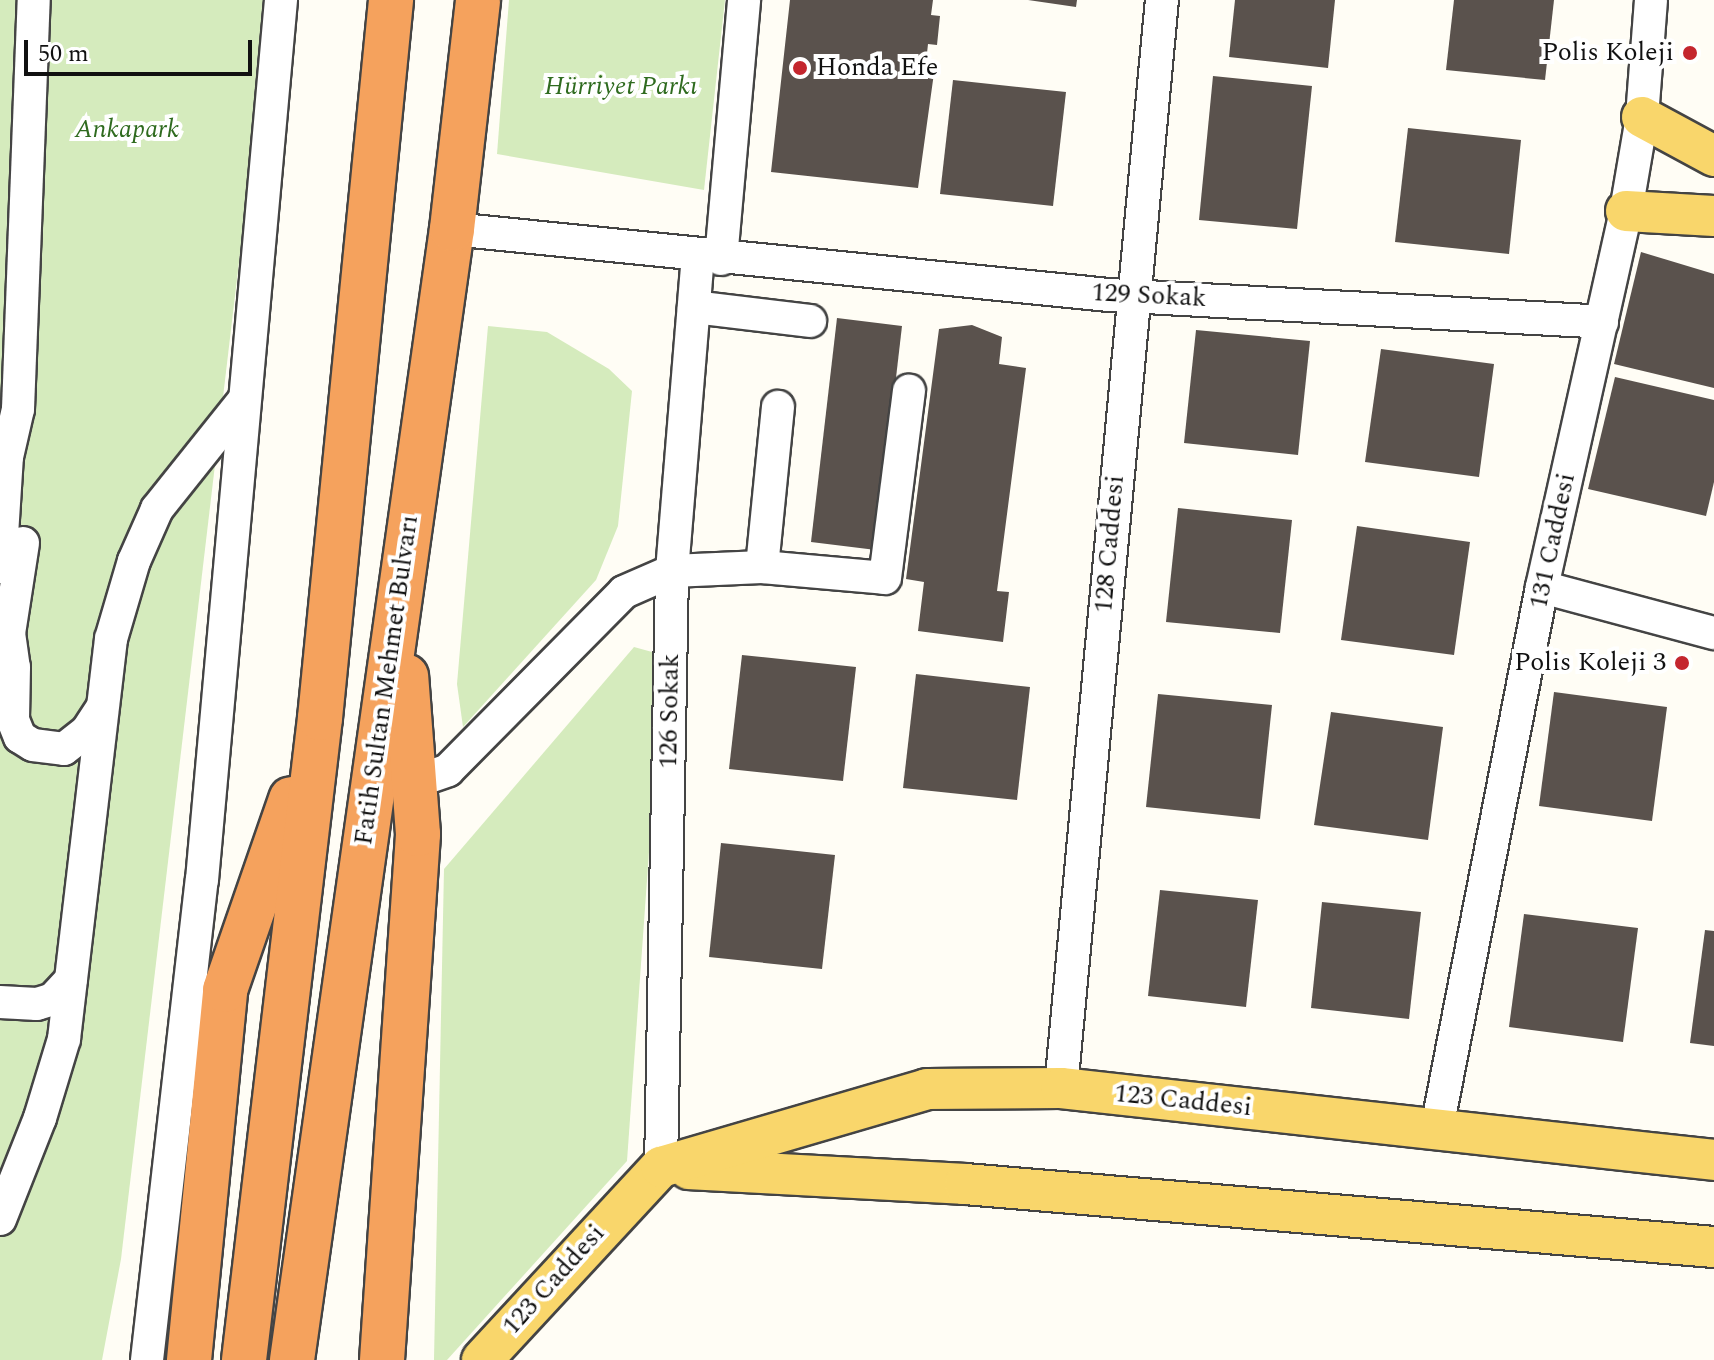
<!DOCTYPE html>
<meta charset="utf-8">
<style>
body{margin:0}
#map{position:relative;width:1714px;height:1360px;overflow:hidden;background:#fffdf5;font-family:Spectral,serif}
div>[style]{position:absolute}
.green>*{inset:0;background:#d5ebbd}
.building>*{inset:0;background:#5a524d}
.roads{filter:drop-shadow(2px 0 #444) drop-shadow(-2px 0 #444) drop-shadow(0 2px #444) drop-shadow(0 -2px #444)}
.minor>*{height:32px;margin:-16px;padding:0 16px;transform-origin:16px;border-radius:16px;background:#fff}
.major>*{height:40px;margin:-20px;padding:0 20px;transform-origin:20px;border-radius:20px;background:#f9d66b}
.highway>*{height:44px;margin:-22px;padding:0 22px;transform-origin:22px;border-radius:22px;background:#f5a25d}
.dots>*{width:22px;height:22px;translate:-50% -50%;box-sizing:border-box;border:4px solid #fff;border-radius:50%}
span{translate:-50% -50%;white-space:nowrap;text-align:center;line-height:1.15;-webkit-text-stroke:8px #fff;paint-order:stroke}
.poi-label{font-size:26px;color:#111}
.right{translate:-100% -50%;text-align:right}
.left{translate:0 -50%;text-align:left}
.park-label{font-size:26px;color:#2f6b1f;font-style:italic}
.street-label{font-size:26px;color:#111}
.scale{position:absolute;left:24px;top:40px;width:228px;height:36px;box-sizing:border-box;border:4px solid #111;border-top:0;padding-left:10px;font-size:24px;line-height:28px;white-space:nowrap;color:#111;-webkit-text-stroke:6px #fff;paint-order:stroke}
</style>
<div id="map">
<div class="green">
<div style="clip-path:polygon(0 0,270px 0,121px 1259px,102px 1360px,0 1360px)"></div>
<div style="clip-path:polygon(509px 0,725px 0,704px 190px,497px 154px)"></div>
<div style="clip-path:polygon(488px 326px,547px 332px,609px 369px,632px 391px,618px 526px,596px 580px,463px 727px,457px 684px)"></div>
<div style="clip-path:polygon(634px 647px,663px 655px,627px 1161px,447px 1360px,434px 1360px,444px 869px)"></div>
</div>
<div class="building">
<div style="clip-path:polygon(790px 0,933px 0,931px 15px,940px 16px,937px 45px,928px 44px,925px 72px,934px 73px,918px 188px,771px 172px)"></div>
<div style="clip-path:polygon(1028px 0,1077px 0,1076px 7px)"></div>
<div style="clip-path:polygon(1235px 0,1335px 0,1328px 68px,1229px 57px)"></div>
<div style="clip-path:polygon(1454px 0,1554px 0,1545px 80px,1446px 70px)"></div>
<div style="clip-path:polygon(1213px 76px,1312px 86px,1297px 229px,1199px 220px)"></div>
<div style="clip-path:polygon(953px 80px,1066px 92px,1053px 206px,940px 194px)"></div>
<div style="clip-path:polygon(1408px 128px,1521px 140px,1509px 254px,1395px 242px)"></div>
<div style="clip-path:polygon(1641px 252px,1714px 274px,1714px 388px,1614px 364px)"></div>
<div style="clip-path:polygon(837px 318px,902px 326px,876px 550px,811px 542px)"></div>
<div style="clip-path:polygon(972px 325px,1002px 337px,999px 364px,1026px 368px,997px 591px,1009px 592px,1003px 642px,918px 631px,924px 582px,906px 579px,939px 329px)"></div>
<div style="clip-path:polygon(1196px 330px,1310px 341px,1298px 455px,1184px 443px)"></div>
<div style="clip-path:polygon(1381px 349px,1494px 364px,1479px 477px,1365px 462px)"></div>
<div style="clip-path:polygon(1615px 377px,1714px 400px,1714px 482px,1706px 516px,1588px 489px)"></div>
<div style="clip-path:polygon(1178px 508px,1292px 520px,1280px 633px,1166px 622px)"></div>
<div style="clip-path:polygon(1357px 526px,1470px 542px,1454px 655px,1341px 640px)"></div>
<div style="clip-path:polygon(742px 655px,856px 667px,843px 781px,729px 769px)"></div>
<div style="clip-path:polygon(916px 674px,1030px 687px,1017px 800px,903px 788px)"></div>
<div style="clip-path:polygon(1554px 692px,1667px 707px,1652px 821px,1539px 806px)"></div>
<div style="clip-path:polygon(1158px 694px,1272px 705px,1260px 819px,1146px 807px)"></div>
<div style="clip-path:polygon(1331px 712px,1443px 727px,1428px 840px,1314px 825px)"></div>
<div style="clip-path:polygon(721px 843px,835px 855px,822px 969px,709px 957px)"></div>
<div style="clip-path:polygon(1160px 890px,1258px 900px,1246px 1007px,1148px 996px)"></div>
<div style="clip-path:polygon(1322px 902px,1421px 912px,1409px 1019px,1311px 1008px)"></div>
<div style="clip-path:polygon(1524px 914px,1638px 928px,1623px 1042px,1509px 1027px)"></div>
<div style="clip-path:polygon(1705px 930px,1714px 931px,1714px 1046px,1690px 1043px)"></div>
</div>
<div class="roads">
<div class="minor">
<div style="left:452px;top:229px;width:660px;rotate:5.74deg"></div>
<div style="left:1109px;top:295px;width:494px;rotate:3.1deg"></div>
<div style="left:721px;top:259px;width:260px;rotate:-84.9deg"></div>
<div style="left:694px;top:307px;width:117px;rotate:6.9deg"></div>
<div style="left:23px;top:543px;width:91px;rotate:98.8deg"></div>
<div style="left:9px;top:633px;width:34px;rotate:82deg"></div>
<div style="left:14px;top:667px;width:53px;rotate:91.1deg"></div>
<div style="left:13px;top:720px;width:18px;rotate:68deg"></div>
<div style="left:20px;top:737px;width:15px;rotate:32deg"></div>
<div style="left:33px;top:745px;width:31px;rotate:7deg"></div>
<div style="left:64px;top:749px;width:29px;rotate:-38deg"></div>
<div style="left:87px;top:731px;width:27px;rotate:-57deg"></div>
<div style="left:0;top:567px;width:110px;rotate:-86.4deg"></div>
<div style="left:7px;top:457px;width:49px;rotate:-77.1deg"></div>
<div style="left:18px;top:409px;width:409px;rotate:-87.8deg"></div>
<div style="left:762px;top:567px;width:161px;rotate:-84.3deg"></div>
<div style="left:1542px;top:587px;width:178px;rotate:15deg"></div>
<div style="left:414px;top:782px;width:36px;rotate:-19deg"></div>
<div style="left:448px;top:770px;width:250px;rotate:-45.3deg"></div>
<div style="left:624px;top:592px;width:52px;rotate:-23.6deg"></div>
<div style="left:672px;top:571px;width:90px;rotate:-2.5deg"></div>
<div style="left:762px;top:567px;width:123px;rotate:5.1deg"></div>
<div style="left:885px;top:578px;width:189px;rotate:-82.7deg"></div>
<div style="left:0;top:1002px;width:37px;rotate:3deg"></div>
<div style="left:37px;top:1004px;width:17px;rotate:-17deg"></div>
<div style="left:53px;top:999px;width:26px;rotate:-47deg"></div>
<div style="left:1061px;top:1088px;width:1093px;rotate:-84.7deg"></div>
<div style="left:1437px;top:1128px;width:551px;rotate:-79.02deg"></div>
<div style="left:1542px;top:587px;width:385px;rotate:-77.4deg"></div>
<div style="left:1626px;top:211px;width:95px;rotate:-80.3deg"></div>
<div style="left:1642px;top:117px;width:117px;rotate:-85.6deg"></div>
<div style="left:661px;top:1167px;width:596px;rotate:-88.94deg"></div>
<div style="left:672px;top:571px;width:316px;rotate:-85.3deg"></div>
<div style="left:0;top:1219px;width:109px;rotate:-68.4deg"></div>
<div style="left:40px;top:1118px;width:83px;rotate:-73.1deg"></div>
<div style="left:64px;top:1039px;width:403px;rotate:-83.3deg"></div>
<div style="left:111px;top:639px;width:81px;rotate:-73.6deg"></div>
<div style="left:134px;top:561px;width:57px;rotate:-66.1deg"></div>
<div style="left:157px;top:509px;width:139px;rotate:-51.4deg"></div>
<div style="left:147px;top:1360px;width:483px;rotate:-83.5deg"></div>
<div style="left:202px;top:880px;width:884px;rotate:-84.87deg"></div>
</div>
<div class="major">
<div style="left:1642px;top:117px;width:82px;rotate:28.4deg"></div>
<div style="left:1626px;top:211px;width:88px;rotate:3.3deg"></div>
<div style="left:689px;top:1169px;width:276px;rotate:3.1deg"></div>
<div style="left:965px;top:1184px;width:752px;rotate:4.81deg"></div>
<div style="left:482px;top:1360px;width:263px;rotate:-47.2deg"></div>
<div style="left:661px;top:1167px;width:277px;rotate:-16.3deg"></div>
<div style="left:927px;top:1089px;width:134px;rotate:-0.4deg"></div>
<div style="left:1061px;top:1088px;width:657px;rotate:6.29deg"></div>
</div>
<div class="highway">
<div style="left:189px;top:1360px;width:372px;rotate:-84.4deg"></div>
<div style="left:225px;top:990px;width:202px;rotate:-70.9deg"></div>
<div style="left:244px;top:1360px;width:646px;rotate:-83.25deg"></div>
<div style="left:320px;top:718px;width:722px;rotate:-84.35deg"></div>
<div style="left:292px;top:1360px;width:1142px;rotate:-81.95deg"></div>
<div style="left:452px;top:229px;width:230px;rotate:-83.5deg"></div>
<div style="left:382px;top:1360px;width:527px;rotate:-86.08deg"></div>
<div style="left:418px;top:834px;width:158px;rotate:-94.3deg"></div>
</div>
</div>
<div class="dots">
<div style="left:1690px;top:53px;background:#c4262e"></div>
<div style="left:800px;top:68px;background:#c4262e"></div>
<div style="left:1682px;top:663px;background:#c4262e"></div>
</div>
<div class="poi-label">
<span class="right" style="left:1674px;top:53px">Polis Koleji</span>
<span class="left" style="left:816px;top:68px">Honda Efe</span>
<span class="right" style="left:1666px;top:663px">Polis Koleji 3</span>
</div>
<div class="park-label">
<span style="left:621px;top:87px">Hürriyet Parkı</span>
<span style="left:127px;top:130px">Ankapark</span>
</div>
<div class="street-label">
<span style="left:1149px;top:296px;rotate:3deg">129 Sokak</span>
<span style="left:1553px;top:541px;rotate:-78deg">131 Caddesi</span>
<span style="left:1110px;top:544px;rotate:-85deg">128 Caddesi</span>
<span style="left:387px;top:680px;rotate:-82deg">Fatih Sultan Mehmet Bulvarı</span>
<span style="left:670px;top:711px;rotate:-89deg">126 Sokak</span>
<span style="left:1183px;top:1101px;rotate:6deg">123 Caddesi</span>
<span style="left:554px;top:1280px;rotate:-48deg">123 Caddesi</span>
</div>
<div class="scale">50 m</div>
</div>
